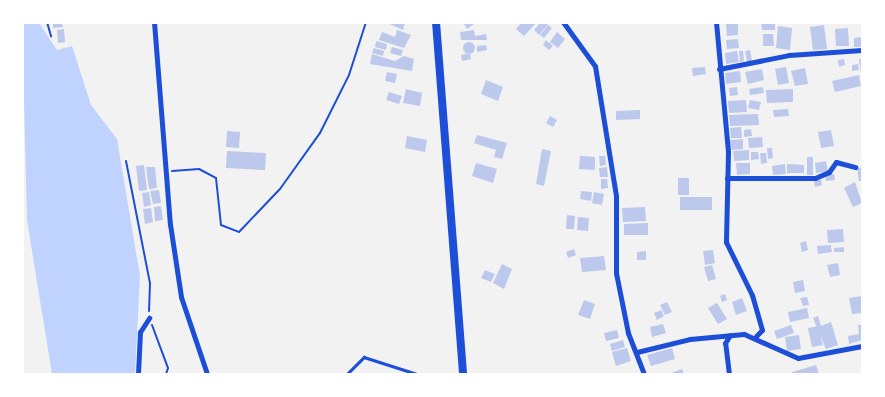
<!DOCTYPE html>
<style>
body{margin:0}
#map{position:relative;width:885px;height:397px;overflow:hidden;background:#f2f2f2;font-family:Signika,sans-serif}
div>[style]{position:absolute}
.water>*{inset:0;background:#bfd3fe}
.building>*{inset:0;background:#bdc9ec}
.round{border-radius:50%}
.path>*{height:2px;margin:-1px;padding:0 1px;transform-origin:1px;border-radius:1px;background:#1d4ed8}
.service>*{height:2.5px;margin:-1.25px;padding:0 1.25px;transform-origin:1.25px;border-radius:1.25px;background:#1d4ed8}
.minor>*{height:5px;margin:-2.5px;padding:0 2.5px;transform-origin:2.5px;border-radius:2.5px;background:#1d4ed8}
.trunk>*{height:8px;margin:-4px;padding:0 4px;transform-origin:4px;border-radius:4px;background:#1d4ed8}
span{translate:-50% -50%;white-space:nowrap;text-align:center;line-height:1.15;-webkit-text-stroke:5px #fff;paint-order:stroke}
.frame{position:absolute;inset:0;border:24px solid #fff;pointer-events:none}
</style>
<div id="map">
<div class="water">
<div style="clip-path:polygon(22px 23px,39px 23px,57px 50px,72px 46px,91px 105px,117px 139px,140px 276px,135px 374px,52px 374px,27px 220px)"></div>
</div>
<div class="building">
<div style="clip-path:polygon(53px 22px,62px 22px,63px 27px,53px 28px)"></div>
<div style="clip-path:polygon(385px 22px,405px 22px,403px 30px)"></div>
<div style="clip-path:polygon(463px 22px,477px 22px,467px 29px)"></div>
<div style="clip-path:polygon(522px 22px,537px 22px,524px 36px,516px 29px)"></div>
<div style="clip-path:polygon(541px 22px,550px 22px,539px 35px,534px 30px)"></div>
<div style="clip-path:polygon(761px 22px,775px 22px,775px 30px,762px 30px)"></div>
<div style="clip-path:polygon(738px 23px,738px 35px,727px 36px,726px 24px)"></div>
<div style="clip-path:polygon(548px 25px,552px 28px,544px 38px,540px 35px)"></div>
<div style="clip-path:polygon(824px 25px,827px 49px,813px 50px,810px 27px)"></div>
<div style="clip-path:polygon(778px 26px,792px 28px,790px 50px,776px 48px)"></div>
<div style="clip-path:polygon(848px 28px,849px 46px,836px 46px,835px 29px)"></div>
<div style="clip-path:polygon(64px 29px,65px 42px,58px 43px,57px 30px)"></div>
<div style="clip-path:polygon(397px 30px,411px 35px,404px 48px,379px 40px,382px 32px,395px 37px)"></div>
<div style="clip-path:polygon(474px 30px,475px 36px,486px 34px,487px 40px,461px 40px,460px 32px)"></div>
<div style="clip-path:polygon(557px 32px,565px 39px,558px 48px,550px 42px)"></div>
<div style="clip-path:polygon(763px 34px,773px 34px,774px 46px,763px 46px)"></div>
<div style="clip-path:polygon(862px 37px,862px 47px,854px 47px,854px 38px)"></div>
<div style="clip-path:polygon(738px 39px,739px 48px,727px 49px,726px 40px)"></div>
<div style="clip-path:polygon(546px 40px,553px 46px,549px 50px,543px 45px)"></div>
<div style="clip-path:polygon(376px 41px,387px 44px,386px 50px,375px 47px)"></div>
<div class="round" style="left:463px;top:42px;width:12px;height:12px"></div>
<div style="clip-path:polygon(486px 45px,487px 50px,477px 52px,477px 46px)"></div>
<div style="clip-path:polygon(392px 47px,403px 50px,401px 56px,390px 53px)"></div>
<div style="clip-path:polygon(374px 48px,384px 51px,383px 56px,372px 53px)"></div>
<div style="clip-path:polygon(750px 50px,752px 61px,747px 62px,745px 51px)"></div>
<div style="clip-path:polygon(737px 51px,739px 62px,726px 64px,725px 53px)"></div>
<div style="clip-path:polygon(739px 51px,743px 51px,744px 61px,740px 62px)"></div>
<div style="clip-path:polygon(470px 53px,471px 59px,462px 61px,461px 55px)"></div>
<div style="clip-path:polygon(372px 54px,395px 61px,404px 56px,414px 59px,412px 71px,370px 64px)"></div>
<div style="clip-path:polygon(844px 59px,845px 65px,839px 67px,838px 60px)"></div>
<div style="clip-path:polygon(859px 59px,862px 59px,862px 73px,861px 73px)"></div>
<div style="clip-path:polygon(858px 64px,859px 70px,852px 71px,852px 65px)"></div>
<div style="clip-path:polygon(705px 67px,706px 74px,693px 76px,692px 68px)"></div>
<div style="clip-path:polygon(786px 67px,789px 83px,778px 85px,775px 69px)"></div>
<div style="clip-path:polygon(805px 68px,808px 84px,795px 86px,791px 71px)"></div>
<div style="clip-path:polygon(762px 69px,764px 80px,748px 84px,745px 72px)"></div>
<div style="clip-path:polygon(740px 71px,741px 82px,726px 84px,725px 73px)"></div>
<div style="clip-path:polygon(387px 72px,397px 74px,395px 83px,385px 81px)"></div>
<div style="clip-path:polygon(859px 75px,861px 86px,835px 92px,832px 81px)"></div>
<div style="clip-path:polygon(486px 80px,503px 87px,498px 101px,481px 94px)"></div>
<div style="clip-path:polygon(737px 87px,738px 95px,730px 96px,729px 88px)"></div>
<div style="clip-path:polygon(763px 87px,764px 93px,750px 95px,749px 89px)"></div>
<div style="clip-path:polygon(406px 89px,422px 93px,420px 106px,403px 103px)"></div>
<div style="clip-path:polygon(793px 89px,793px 102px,767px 103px,766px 90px)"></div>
<div style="clip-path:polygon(389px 92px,402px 96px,399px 104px,386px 100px)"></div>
<div style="clip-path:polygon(746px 100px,747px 112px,729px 113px,728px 101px)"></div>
<div style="clip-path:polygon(750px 100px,761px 102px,759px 110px,748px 108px)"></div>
<div style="clip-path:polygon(788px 109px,789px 116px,774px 117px,773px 110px)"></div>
<div style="clip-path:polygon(640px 110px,640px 119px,616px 120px,616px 111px)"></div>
<div style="clip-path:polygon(758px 114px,759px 125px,730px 126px,729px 115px)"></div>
<div style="clip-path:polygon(550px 116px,557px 120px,553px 127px,546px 123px)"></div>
<div style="clip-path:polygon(741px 127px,742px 138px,731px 138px,730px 128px)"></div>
<div style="clip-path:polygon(751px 129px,752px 136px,744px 137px,744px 130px)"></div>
<div style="clip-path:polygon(831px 130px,834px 146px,821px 148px,818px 132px)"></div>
<div style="clip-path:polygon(227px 131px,240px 132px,239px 148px,226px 147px)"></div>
<div style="clip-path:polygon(477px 135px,507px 143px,502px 159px,494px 157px,496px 150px,474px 143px)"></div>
<div style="clip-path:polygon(407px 136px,427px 140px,425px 152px,405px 148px)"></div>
<div style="clip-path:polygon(762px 137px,763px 147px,749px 148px,748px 138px)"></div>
<div style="clip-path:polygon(743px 139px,743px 149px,731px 150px,730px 140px)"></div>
<div style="clip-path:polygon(767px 148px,772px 148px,773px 158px,768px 159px)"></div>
<div style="clip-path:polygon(542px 149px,551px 151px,544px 186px,536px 184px)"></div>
<div style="clip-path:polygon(749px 150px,749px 160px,734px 161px,733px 151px)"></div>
<div style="clip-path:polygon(227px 151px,266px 153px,265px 170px,226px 168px)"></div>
<div style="clip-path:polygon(751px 152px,758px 152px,759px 159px,751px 160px)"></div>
<div style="clip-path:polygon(760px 153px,766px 153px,767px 163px,761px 164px)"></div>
<div style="clip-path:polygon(580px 156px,595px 157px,595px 170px,579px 169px)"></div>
<div style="clip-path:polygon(599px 156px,605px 156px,606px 165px,600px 166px)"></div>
<div style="clip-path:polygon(807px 157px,813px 157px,813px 175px,807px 175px)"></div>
<div style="clip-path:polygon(826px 161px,828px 171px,816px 173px,815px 163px)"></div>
<div style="clip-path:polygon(476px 163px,497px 169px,493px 183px,472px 176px)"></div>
<div style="clip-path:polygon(736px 163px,750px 163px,750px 174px,737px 175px)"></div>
<div style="clip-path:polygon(785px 164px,786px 174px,773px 175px,772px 166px)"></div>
<div style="clip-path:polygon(787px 164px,804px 165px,804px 173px,787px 173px)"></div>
<div style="clip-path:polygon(144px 165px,147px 190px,139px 191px,136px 166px)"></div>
<div style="clip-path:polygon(146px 167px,155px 167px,157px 188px,149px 189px)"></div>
<div style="clip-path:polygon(607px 167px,608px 177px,600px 177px,599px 168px)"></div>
<div style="clip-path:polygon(857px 168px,862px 168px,862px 181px,859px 181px)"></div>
<div style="clip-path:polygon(834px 174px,835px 180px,826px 181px,825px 175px)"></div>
<div style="clip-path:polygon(678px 178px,689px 178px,689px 195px,678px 195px)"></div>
<div style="clip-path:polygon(601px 179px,607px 179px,608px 188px,601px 189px)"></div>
<div style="clip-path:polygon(821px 179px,822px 185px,815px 187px,814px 181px)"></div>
<div style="clip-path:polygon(855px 182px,862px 203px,853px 207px,844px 188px)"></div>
<div style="clip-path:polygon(159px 190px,161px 203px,153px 204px,150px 191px)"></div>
<div style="clip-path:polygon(581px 191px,592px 192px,591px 201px,580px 199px)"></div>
<div style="clip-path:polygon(149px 192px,151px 205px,144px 207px,142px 193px)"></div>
<div style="clip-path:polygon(594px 192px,604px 194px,602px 205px,592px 203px)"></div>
<div style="clip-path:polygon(680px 197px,712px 197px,712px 210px,680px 210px)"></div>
<div style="clip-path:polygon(161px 206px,163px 220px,155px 221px,154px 207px)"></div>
<div style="clip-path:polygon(645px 207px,646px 221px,623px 222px,622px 208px)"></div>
<div style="clip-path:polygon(151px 208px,153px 222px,145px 224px,143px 209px)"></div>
<div style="clip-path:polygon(567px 215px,575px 216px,574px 229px,566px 229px)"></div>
<div style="clip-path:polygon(578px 217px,589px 218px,588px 231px,577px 230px)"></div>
<div style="clip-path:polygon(648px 223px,648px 235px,624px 235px,624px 224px)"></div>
<div style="clip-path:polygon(843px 229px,844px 242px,828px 243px,827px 230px)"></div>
<div style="clip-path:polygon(806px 241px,808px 250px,802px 252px,800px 243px)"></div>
<div style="clip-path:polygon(831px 245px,832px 252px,818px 254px,817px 246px)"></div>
<div style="clip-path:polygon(844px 247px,844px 252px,834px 252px,834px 248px)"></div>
<div style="clip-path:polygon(574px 249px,576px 255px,568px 258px,566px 252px)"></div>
<div style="clip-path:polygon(713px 250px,715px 263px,705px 265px,703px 251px)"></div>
<div style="clip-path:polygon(646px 251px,646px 260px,637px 260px,637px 252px)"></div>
<div style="clip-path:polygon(604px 256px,606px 270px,582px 272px,580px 258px)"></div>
<div style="clip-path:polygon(838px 263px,840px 275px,830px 277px,827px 265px)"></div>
<div style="clip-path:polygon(502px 264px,512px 269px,504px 289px,493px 283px)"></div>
<div style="clip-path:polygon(712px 265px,716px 279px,708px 281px,704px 267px)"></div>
<div style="clip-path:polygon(485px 270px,495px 274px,491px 282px,481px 278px)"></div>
<div style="clip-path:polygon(803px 280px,805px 291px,795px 293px,793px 282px)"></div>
<div style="clip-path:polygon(725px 294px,727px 300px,722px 302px,720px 296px)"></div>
<div style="clip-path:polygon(862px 296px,862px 313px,852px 314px,849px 298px)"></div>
<div style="clip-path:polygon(807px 297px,809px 305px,803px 306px,800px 298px)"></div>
<div style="clip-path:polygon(742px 298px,747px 311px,736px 315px,732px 302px)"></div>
<div style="clip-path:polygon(584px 300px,595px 304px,590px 319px,578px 315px)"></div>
<div style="clip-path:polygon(667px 302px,672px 312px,665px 315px,660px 305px)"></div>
<div style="clip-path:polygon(717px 303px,727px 319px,718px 324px,708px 308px)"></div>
<div style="clip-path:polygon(807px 308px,809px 318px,790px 322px,788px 312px)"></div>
<div style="clip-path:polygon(661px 310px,664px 316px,657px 320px,654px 313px)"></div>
<div style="clip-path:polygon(818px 316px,821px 326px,831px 322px,838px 345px,826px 349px,813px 318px)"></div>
<div style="clip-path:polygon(663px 324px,666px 333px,652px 337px,650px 327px)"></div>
<div style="clip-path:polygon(791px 325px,794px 333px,777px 339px,774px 331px)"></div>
<div style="clip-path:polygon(858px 325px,862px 325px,862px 340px,849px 344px,848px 336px,859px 334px)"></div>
<div style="clip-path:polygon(818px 326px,823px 345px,812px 347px,808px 328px)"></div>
<div style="clip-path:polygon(617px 330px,619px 338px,606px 341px,604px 333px)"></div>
<div style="clip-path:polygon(799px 335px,801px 349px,787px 351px,785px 337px)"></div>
<div style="clip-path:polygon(623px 340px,625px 347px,612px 351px,610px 344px)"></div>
<div style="clip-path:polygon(627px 348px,631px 361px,616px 366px,612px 352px)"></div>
<div style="clip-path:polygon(672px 348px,675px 359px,651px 366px,647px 355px)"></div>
<div style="clip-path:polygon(816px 365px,819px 374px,793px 374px,792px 372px)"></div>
<div style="clip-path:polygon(682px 369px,684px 374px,669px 374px)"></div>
</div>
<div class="path">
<div style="left:47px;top:22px;width:15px;rotate:74deg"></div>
<div style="left:126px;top:161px;width:124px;rotate:78.9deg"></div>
<div style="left:150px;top:283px;width:28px;rotate:92deg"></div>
<div style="left:172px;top:171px;width:27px;rotate:-4deg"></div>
<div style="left:199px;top:169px;width:19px;rotate:28deg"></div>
<div style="left:216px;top:178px;width:47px;rotate:83.9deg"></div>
<div style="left:221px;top:225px;width:19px;rotate:21deg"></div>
<div style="left:239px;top:232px;width:59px;rotate:-46.4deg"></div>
<div style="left:280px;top:189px;width:69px;rotate:-54.5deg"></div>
<div style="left:320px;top:133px;width:65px;rotate:-63.4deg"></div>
<div style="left:349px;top:75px;width:56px;rotate:-72.2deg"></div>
<div style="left:152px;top:325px;width:46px;rotate:69.6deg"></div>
<div style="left:168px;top:368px;width:6px;rotate:108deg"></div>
</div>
<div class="service">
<div style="left:347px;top:374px;width:24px;rotate:-45deg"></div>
<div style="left:364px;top:357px;width:56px;rotate:17.8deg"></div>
</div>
<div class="minor">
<div style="left:154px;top:22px;width:203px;rotate:85.5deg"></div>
<div style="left:170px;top:224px;width:74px;rotate:81.4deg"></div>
<div style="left:181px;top:297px;width:81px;rotate:71.3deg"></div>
<div style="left:563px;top:22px;width:54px;rotate:54deg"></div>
<div style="left:595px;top:66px;width:132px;rotate:80.8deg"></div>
<div style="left:616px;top:196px;width:77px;rotate:90deg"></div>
<div style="left:616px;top:273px;width:61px;rotate:78.7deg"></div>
<div style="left:628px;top:333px;width:44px;rotate:68.7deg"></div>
<div style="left:716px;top:22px;width:131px;rotate:84.7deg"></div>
<div style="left:728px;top:152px;width:90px;rotate:91.3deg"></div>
<div style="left:726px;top:242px;width:59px;rotate:63.9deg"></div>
<div style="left:752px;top:295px;width:36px;rotate:74deg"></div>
<div style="left:762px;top:330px;width:8px;rotate:135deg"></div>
<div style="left:719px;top:69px;width:71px;rotate:-11.3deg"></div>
<div style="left:789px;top:55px;width:73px;rotate:-3.9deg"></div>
<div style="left:727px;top:178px;width:88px"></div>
<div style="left:815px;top:178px;width:15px;rotate:-23deg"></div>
<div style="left:829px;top:172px;width:12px;rotate:-55deg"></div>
<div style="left:836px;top:162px;width:20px;rotate:15deg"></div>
<div style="left:637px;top:352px;width:55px;rotate:-13.8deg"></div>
<div style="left:690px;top:339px;width:54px;rotate:-5.3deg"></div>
<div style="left:744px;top:334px;width:59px;rotate:24deg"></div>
<div style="left:798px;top:358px;width:65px;rotate:-10.6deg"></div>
<div style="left:138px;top:374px;width:42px;rotate:-87.3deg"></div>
<div style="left:140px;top:332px;width:17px;rotate:-57deg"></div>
<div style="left:729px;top:374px;width:31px;rotate:-97deg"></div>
<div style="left:725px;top:343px;width:9px;rotate:-58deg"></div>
</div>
<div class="trunk">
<div style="left:436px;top:22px;width:353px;rotate:85.6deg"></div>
</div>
<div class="frame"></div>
</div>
